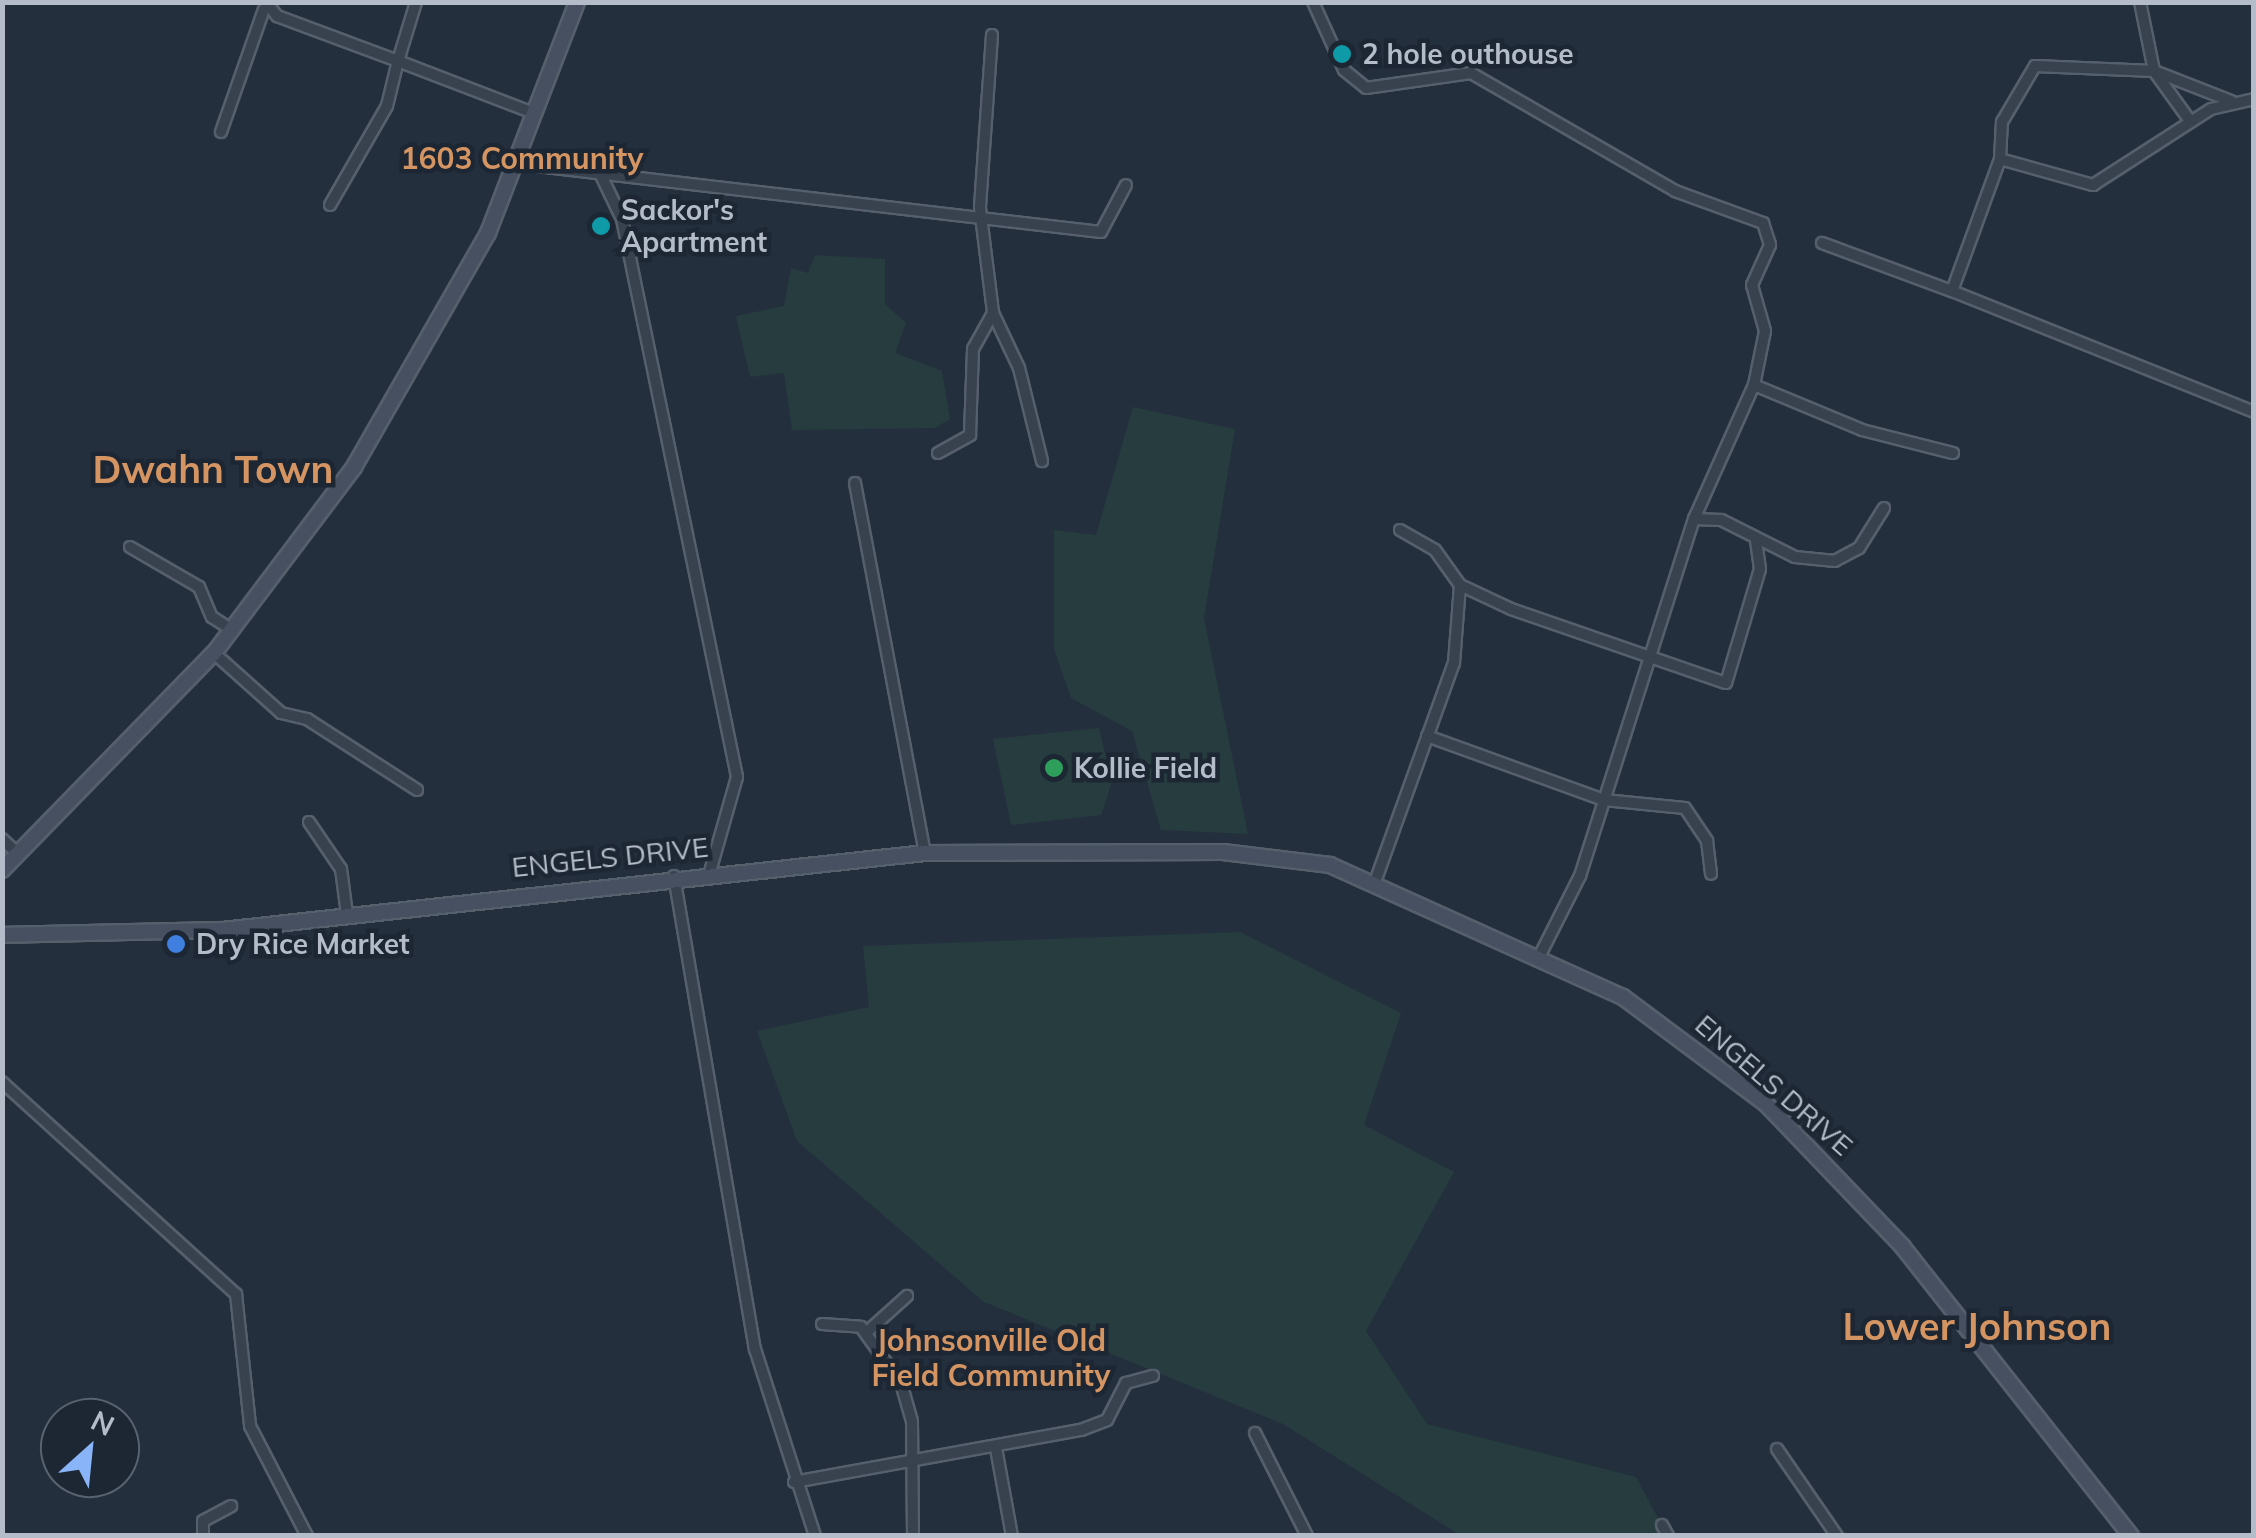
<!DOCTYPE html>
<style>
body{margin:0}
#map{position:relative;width:2256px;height:1538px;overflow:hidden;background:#242f3e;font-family:Mulish,sans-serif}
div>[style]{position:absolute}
.green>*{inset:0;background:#263c3f}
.roads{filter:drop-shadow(2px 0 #565f6c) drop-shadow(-2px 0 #565f6c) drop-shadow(0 2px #565f6c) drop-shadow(0 -2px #565f6c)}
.street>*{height:10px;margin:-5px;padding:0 5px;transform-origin:5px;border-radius:5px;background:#38414e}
.secondary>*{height:14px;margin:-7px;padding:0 7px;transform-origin:7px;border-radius:7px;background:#465061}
.dots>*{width:28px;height:28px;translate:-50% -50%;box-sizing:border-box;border:5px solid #1d2633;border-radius:50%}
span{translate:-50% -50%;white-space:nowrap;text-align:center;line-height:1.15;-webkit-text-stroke:9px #1d2633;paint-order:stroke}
.poi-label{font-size:28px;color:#b4bcc9;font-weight:700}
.left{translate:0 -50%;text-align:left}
.street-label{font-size:28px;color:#b4bcc9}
.neighbourhood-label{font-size:30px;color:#d59563;font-weight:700}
.district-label{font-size:38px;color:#d59563;font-weight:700}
.frame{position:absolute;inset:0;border:5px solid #b4bcc9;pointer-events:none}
.north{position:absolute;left:40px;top:1398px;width:100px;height:100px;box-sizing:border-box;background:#1d2633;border:2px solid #59626f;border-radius:50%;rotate:27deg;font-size:28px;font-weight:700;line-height:40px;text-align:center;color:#b4bcc9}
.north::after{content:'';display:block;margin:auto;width:35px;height:45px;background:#8ab4f8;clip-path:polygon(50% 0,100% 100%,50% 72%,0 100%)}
</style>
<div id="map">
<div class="green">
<div style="clip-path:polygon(815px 255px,885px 259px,885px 304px,906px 323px,895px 353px,942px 371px,950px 419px,935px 428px,792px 430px,784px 373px,750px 377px,736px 316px,784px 306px,791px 268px,808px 273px)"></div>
<div style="clip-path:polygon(1133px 407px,1235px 429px,1204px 618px,1248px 834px,1161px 830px,1132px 731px,1071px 698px,1054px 649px,1054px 530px,1096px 535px)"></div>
<div style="clip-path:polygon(1099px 728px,1112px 782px,1101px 815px,1011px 825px,993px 739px)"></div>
<div style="clip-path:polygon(1240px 932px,1401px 1013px,1364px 1125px,1454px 1172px,1366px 1331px,1427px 1424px,1636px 1477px,1667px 1535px,1460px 1535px,1283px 1424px,984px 1302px,797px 1141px,757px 1031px,869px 1007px,863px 946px)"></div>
</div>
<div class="roads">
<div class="street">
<div style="left:266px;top:2px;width:18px;rotate:52deg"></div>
<div style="left:277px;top:16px;width:129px;rotate:20.4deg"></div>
<div style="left:398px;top:61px;width:62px;rotate:-73deg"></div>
<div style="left:1313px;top:2px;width:75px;rotate:65.5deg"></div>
<div style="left:1344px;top:70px;width:28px;rotate:39deg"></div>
<div style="left:1366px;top:88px;width:106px;rotate:-8.1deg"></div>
<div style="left:1471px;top:73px;width:236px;rotate:30deg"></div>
<div style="left:1675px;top:191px;width:94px;rotate:20deg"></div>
<div style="left:1763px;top:223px;width:23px;rotate:72deg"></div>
<div style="left:1770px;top:245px;width:44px;rotate:114.2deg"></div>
<div style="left:1752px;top:285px;width:48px;rotate:74.2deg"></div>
<div style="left:1765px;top:331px;width:55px;rotate:101.5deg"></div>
<div style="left:2140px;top:2px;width:70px;rotate:78.5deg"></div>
<div style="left:2154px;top:71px;width:62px;rotate:54.2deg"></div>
<div style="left:992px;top:35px;width:173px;rotate:94deg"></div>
<div style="left:980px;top:208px;width:106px;rotate:82.9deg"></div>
<div style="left:993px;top:313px;width:61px;rotate:64.7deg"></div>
<div style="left:1019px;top:368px;width:96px;rotate:76.1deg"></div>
<div style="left:221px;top:132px;width:130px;rotate:-70.7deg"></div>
<div style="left:2000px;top:159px;width:97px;rotate:15.6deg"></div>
<div style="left:2093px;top:185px;width:140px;rotate:-32.8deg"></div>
<div style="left:2211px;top:109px;width:44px;rotate:-13.1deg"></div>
<div style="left:511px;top:163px;width:594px;rotate:6.67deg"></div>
<div style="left:1101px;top:232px;width:53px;rotate:-62deg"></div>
<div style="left:599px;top:171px;width:53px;rotate:64.4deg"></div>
<div style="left:622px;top:219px;width:570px;rotate:78.35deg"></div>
<div style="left:737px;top:777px;width:99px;rotate:105.9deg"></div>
<div style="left:330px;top:205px;width:114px;rotate:-60.1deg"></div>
<div style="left:387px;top:106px;width:46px;rotate:-76.3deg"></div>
<div style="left:398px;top:61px;width:139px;rotate:21deg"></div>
<div style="left:1822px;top:243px;width:139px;rotate:20.3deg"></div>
<div style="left:1952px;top:291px;width:140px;rotate:-70deg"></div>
<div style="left:2000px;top:159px;width:37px;rotate:-87deg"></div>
<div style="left:2002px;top:122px;width:65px;rotate:-59.5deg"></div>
<div style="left:2035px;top:66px;width:119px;rotate:2.4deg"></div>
<div style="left:2154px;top:71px;width:83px;rotate:21.3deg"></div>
<div style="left:1952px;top:291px;width:325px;rotate:21.8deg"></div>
<div style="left:938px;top:453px;width:37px;rotate:-29deg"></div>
<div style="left:970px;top:435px;width:86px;rotate:-88deg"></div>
<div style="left:973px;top:349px;width:41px;rotate:-60.9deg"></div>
<div style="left:855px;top:483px;width:377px;rotate:79.3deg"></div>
<div style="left:1884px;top:508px;width:47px;rotate:122deg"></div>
<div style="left:1859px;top:548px;width:27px;rotate:152deg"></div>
<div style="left:1835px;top:561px;width:40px;rotate:-174.3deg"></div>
<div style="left:1795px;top:557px;width:83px;rotate:-153.4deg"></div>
<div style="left:1721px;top:520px;width:27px;rotate:-178deg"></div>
<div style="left:1694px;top:519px;width:147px;rotate:-65.9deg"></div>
<div style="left:1754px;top:385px;width:117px;rotate:22.6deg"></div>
<div style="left:1862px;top:430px;width:94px;rotate:14.2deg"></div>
<div style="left:1400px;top:530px;width:40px;rotate:29.7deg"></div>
<div style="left:1435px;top:550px;width:43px;rotate:54.5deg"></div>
<div style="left:1460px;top:585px;width:56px;rotate:25.2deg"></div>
<div style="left:1511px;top:609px;width:227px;rotate:19deg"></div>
<div style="left:1726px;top:683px;width:119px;rotate:-73.4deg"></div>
<div style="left:1760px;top:569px;width:28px;rotate:-98deg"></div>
<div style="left:130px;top:547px;width:80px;rotate:30.1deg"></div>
<div style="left:199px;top:587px;width:33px;rotate:67deg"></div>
<div style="left:212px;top:617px;width:24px;rotate:33deg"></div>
<div style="left:214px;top:653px;width:90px;rotate:41.8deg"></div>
<div style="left:281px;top:713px;width:27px;rotate:13deg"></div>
<div style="left:307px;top:719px;width:131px;rotate:32.8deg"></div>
<div style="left:1427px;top:736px;width:188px;rotate:19.9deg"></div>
<div style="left:1604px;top:800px;width:81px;rotate:5.6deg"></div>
<div style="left:1685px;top:808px;width:40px;rotate:56deg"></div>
<div style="left:1707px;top:841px;width:33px;rotate:83deg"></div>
<div style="left:309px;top:822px;width:57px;rotate:55.8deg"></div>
<div style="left:341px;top:869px;width:45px;rotate:82.4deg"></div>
<div style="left:2px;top:839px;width:23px;rotate:43deg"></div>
<div style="left:674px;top:876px;width:480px;rotate:80.3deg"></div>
<div style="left:755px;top:1349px;width:196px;rotate:72.2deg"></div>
<div style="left:1375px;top:882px;width:233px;rotate:-70.2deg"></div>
<div style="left:1454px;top:663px;width:78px;rotate:-85.6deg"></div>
<div style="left:1539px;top:957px;width:91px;rotate:-63.2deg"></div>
<div style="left:1580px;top:876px;width:375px;rotate:-72.3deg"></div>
<div style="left:2px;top:1082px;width:316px;rotate:42.2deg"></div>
<div style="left:236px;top:1294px;width:133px;rotate:83.9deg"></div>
<div style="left:250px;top:1426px;width:124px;rotate:62.6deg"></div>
<div style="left:822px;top:1324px;width:39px;rotate:4deg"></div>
<div style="left:861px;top:1327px;width:69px;rotate:54.5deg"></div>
<div style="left:901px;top:1383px;width:40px;rotate:74deg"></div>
<div style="left:912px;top:1421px;width:115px;rotate:89.5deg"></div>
<div style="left:867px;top:1332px;width:54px;rotate:-42deg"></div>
<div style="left:1255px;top:1433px;width:115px;rotate:63.2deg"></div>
<div style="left:996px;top:1448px;width:89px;rotate:79.7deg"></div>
<div style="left:1777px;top:1449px;width:106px;rotate:55.4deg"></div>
<div style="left:794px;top:1482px;width:292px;rotate:-10.3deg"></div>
<div style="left:1081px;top:1430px;width:28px;rotate:-21deg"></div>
<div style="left:1107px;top:1420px;width:42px;rotate:-62.8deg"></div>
<div style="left:1126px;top:1383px;width:28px;rotate:-15deg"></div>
<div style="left:1662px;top:1525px;width:13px;rotate:61deg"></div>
<div style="left:203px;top:1536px;width:15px;rotate:-90deg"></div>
<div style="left:203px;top:1521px;width:32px;rotate:-28deg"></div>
</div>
<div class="secondary">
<div style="left:2px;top:870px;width:303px;rotate:-45.7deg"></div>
<div style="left:214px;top:653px;width:233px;rotate:-53deg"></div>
<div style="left:354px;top:467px;width:270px;rotate:-60.2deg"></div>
<div style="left:488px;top:233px;width:248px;rotate:-68.9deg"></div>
<div style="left:2px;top:935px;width:220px;rotate:-1.3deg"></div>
<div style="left:222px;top:930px;width:707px;rotate:-6.25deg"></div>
<div style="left:925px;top:853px;width:298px;rotate:-0.2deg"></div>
<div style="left:1223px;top:852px;width:108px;rotate:6.9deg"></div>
<div style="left:1330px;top:865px;width:321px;rotate:24.3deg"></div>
<div style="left:1623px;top:997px;width:179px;rotate:36.8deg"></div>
<div style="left:1766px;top:1104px;width:197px;rotate:46.2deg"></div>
<div style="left:1902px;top:1246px;width:370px;rotate:51.7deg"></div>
</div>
</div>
<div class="dots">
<div style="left:1342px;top:54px;background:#0f9aa8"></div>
<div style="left:601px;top:226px;background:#0f9aa8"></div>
<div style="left:1054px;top:768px;background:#2e9e5b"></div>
<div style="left:176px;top:944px;background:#3f7fe0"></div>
</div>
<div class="poi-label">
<span class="left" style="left:1362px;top:54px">2 hole outhouse</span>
<span class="left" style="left:621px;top:226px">Sackor's<br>Apartment</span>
<span class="left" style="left:1074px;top:768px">Kollie Field</span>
<span class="left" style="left:196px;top:944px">Dry Rice Market</span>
</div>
<div class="street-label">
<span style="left:610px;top:857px;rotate:-6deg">ENGELS DRIVE</span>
<span style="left:1774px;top:1085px;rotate:41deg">ENGELS DRIVE</span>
</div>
<div class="neighbourhood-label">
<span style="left:522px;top:158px">1603 Community</span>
<span style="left:991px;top:1357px">Johnsonville Old<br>Field Community</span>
</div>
<div class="district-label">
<span style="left:213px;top:470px">Dwahn Town</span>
<span style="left:1977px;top:1327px">Lower Johnson</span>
</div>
<div class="frame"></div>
<div class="north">N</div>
</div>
